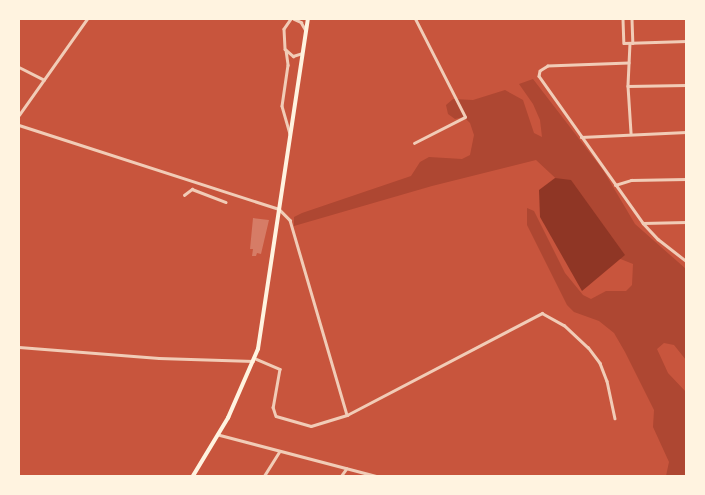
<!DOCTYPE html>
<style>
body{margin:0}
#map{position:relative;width:705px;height:495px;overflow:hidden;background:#c8553d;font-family:"IBM Plex Sans",sans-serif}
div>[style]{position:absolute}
.green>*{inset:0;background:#ae4732}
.water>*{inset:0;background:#8f3625}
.building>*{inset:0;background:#d67c66}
.minor>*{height:2.5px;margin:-1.25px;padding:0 1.25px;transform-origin:1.25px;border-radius:1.25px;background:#f1ccb7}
.secondary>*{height:3.5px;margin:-1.75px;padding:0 1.75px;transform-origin:1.75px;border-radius:1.75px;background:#fff3e0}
span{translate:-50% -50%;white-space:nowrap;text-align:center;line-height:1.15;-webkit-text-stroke:4px #fff3e0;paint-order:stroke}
.frame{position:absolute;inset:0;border:20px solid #fff3e0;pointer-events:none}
</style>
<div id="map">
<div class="green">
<div style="clip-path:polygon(533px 79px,603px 170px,635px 224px,686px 269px,686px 360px,674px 345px,664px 343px,657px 349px,668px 373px,686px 392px,686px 476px,666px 476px,669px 462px,653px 427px,654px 410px,625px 352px,614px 333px,599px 321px,574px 312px,567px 305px,527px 225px,527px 208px,534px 211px,565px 273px,583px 295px,591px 299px,606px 291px,626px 291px,632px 285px,633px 264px,613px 256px,564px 186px,536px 160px,432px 186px,294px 226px,294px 217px,302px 213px,411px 176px,420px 162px,429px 157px,462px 159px,470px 155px,474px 135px,470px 123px,464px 117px,455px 119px,448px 114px,446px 105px,453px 99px,473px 100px,505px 90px,523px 100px,534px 133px,542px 137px,540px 120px,533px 104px,519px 84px)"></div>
</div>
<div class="water">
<div style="clip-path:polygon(555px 178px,571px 180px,625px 255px,582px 291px,540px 217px,539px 190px)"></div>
</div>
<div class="building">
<div style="clip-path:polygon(253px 218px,269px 220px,261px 254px,257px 253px,256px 256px,252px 256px,253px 249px,250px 249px)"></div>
</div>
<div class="minor">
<div style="left:291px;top:19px;width:12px;rotate:125deg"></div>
<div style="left:284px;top:29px;width:20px;rotate:87deg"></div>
<div style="left:285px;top:49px;width:11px;rotate:41deg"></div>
<div style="left:293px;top:56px;width:9px;rotate:-18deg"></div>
<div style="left:294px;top:19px;width:8px;rotate:23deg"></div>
<div style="left:301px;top:22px;width:8px;rotate:60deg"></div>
<div style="left:623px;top:19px;width:24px;rotate:88deg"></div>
<div style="left:624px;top:43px;width:62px;rotate:-1.8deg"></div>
<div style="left:632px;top:19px;width:24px;rotate:88deg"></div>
<div style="left:630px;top:43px;width:43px;rotate:92.7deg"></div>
<div style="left:628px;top:86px;width:47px;rotate:86.3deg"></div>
<div style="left:286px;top:50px;width:15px;rotate:82deg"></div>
<div style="left:288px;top:65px;width:41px;rotate:98.3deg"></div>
<div style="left:282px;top:106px;width:29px;rotate:74deg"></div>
<div style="left:629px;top:63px;width:81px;rotate:177.9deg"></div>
<div style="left:548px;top:66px;width:9px;rotate:148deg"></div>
<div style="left:540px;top:71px;width:5px;rotate:101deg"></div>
<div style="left:539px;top:76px;width:180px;rotate:54.7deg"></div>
<div style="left:643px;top:223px;width:22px;rotate:47deg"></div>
<div style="left:658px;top:239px;width:36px;rotate:38deg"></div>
<div style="left:19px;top:67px;width:28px;rotate:27deg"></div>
<div style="left:628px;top:86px;width:58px;rotate:-1deg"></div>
<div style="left:19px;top:115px;width:118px;rotate:-54.7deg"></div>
<div style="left:19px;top:125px;width:273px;rotate:17.9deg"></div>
<div style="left:279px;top:209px;width:16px;rotate:45deg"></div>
<div style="left:290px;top:220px;width:203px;rotate:73.7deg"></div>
<div style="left:347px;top:415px;width:220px;rotate:-27.6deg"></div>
<div style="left:542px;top:313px;width:25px;rotate:29deg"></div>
<div style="left:564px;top:325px;width:33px;rotate:43deg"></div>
<div style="left:588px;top:347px;width:20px;rotate:53deg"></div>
<div style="left:600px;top:363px;width:19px;rotate:69deg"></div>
<div style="left:607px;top:381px;width:38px;rotate:78deg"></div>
<div style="left:581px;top:137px;width:105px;rotate:-2.7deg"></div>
<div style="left:414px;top:143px;width:57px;rotate:-27deg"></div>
<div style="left:465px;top:117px;width:110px;rotate:-117deg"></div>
<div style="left:615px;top:185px;width:17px;rotate:-17deg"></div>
<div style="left:631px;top:180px;width:55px;rotate:-1deg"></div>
<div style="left:184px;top:195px;width:10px;rotate:-37deg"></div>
<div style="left:192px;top:189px;width:36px;rotate:21deg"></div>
<div style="left:643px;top:223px;width:43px;rotate:-1.3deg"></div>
<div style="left:19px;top:347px;width:140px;rotate:4.5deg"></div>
<div style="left:159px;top:358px;width:94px;rotate:1.8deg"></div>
<div style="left:254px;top:358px;width:28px;rotate:23deg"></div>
<div style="left:280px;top:369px;width:39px;rotate:100deg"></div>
<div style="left:273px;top:407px;width:9px;rotate:72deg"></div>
<div style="left:276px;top:416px;width:36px;rotate:16deg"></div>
<div style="left:311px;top:426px;width:38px;rotate:-17deg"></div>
<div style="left:220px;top:435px;width:161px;rotate:14.7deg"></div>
<div style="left:264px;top:476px;width:28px;rotate:-58deg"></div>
<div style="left:341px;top:476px;width:9px;rotate:-54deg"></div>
</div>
<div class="secondary">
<div style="left:193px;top:476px;width:68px;rotate:-58.9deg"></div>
<div style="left:228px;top:418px;width:75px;rotate:-66.5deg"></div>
<div style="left:258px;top:349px;width:334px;rotate:-81.4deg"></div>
</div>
<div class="frame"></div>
</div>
